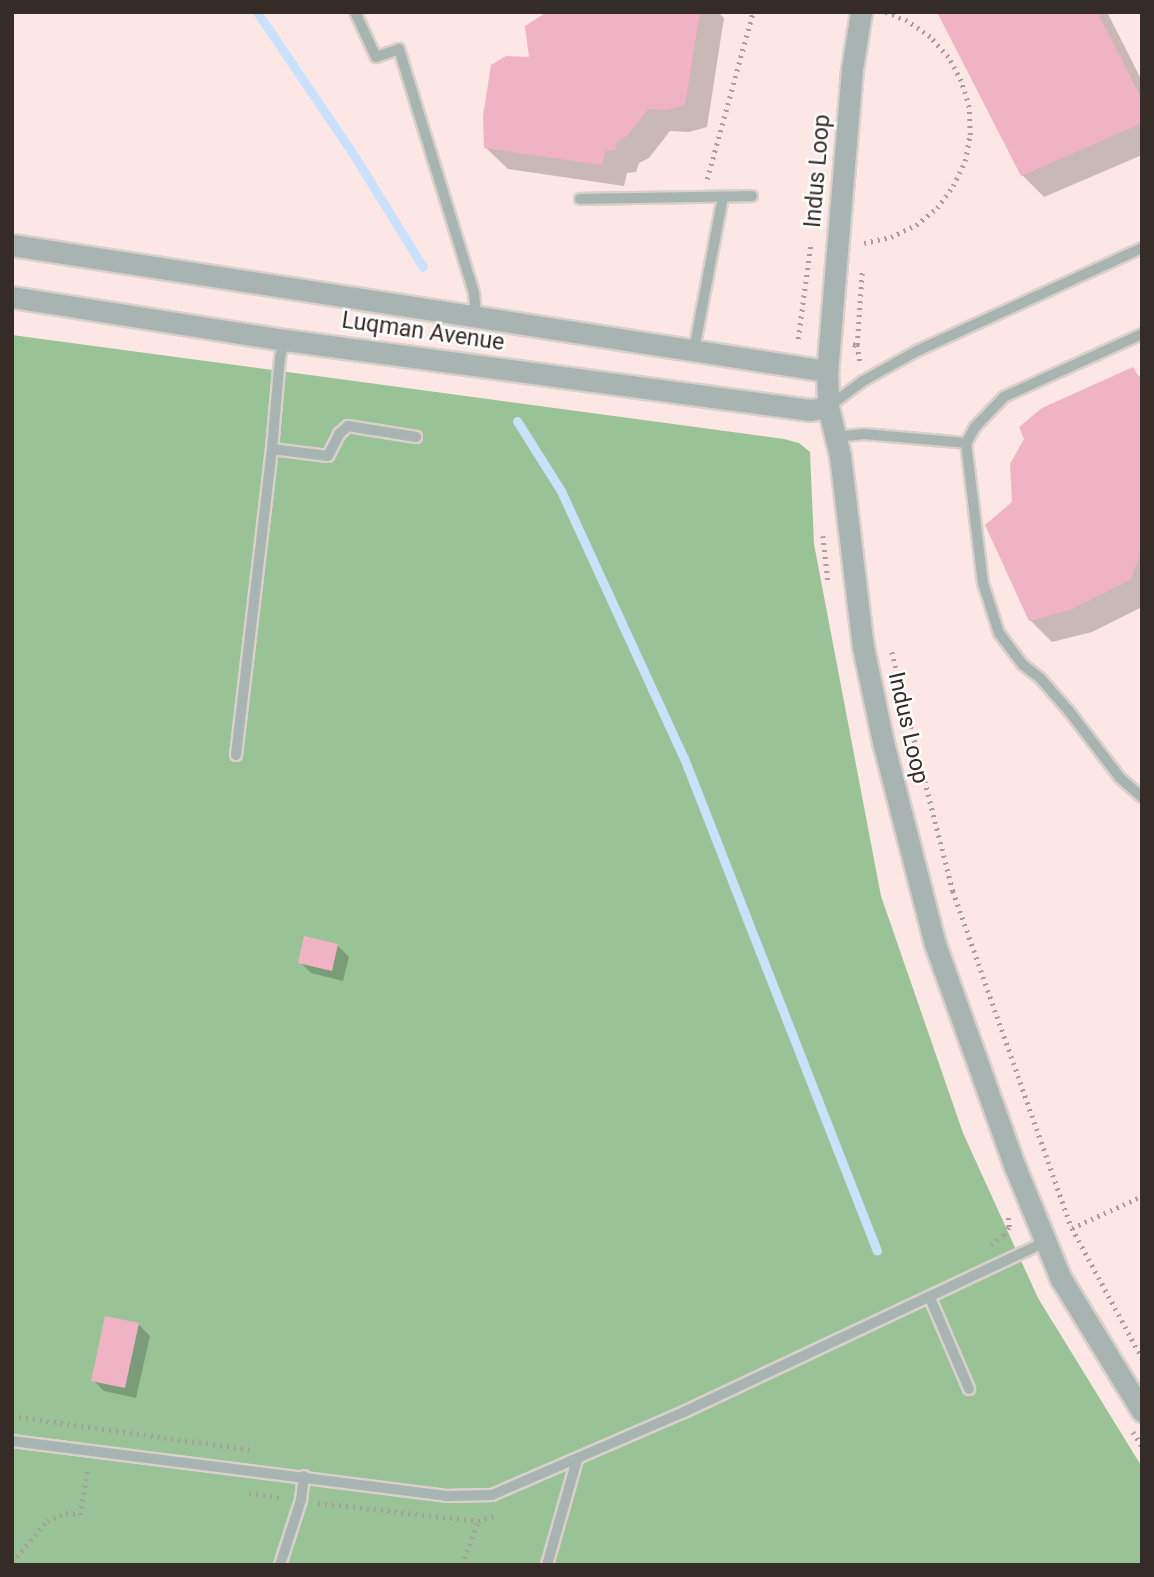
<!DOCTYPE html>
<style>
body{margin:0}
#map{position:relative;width:1154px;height:1577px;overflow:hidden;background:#fef4ef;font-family:Roboto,sans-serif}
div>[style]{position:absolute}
.education>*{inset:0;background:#fce7e4}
.forest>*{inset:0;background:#99c397}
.shadow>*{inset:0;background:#0003}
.stream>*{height:9px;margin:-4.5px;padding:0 4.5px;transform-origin:4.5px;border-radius:4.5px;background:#c9e1fc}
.building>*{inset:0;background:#f0b3c5}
.path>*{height:4.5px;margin-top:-2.25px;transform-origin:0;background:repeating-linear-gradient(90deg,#a89e9a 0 2px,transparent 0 7px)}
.roads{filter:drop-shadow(2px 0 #dad0cb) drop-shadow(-2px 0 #dad0cb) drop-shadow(0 2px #dad0cb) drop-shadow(0 -2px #dad0cb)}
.lane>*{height:10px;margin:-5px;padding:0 5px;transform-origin:5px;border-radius:5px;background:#a7b4b2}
.street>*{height:21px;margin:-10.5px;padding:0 10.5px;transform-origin:10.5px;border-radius:10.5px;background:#a7b4b2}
span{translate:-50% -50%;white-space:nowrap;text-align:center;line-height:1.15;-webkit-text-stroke:5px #fff;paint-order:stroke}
.street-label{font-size:23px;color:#352b27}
.frame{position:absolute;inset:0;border:14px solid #352b27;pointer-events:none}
</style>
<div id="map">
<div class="education">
<div style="clip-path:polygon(12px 12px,1142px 12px,1142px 1565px,12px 1565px)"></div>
</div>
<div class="forest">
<div style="clip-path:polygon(12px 335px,784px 439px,799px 443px,810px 452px,814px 544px,881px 896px,963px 1133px,1038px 1298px,1142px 1467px,1142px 1565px,12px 1565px)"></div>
</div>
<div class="shadow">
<div style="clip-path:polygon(547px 12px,718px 12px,724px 18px,707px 127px,689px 132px,670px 131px,649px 158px,639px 163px,636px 172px,627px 173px,624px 186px,508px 169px,485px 147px,531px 59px)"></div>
<div style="clip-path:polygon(939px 12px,1107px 12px,1142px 81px,1142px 155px,1044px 197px,1022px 175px)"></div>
<div style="clip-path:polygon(1132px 369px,1142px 379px,1142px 607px,1092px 632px,1052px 642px,1030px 620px,1014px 503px)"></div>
<div style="clip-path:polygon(338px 946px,349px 957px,343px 981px,311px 973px,300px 962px)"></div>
<div style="clip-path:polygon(106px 1318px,139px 1325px,150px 1336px,136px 1398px,104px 1391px,93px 1380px)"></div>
</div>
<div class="stream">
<div style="left:257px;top:12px;width:175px;rotate:55.9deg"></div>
<div style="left:355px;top:157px;width:129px;rotate:58.3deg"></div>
<div style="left:517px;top:421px;width:83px;rotate:57.8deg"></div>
<div style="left:561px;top:491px;width:294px;rotate:65.3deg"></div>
<div style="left:684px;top:758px;width:529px;rotate:68.62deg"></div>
</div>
<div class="building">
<div style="clip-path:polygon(547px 12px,700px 12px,685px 105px,666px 110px,648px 109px,627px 136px,617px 141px,615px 150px,605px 151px,602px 165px,484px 148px,483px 116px,491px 65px,506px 56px,529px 57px,525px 26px)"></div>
<div style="clip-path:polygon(937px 12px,1097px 12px,1142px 99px,1142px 123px,1021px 176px)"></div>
<div style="clip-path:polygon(1133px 367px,1142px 383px,1142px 551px,1130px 580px,1070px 610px,1029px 621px,985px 525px,1012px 502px,1010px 464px,1024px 439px,1019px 427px,1042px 408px)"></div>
<div style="clip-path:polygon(304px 936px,338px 944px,332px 971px,298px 963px)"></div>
<div style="clip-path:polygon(105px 1316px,139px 1323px,125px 1388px,91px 1381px)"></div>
</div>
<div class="path">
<div style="left:707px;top:179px;width:173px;rotate:-74.6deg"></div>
<div style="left:864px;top:243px;width:28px;rotate:-13deg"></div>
<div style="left:891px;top:237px;width:28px;rotate:-26deg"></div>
<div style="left:916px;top:225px;width:27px;rotate:-39deg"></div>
<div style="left:937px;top:208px;width:27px;rotate:-54deg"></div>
<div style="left:953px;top:186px;width:28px;rotate:-64deg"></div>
<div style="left:965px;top:161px;width:26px;rotate:-79deg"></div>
<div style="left:970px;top:135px;width:28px;rotate:-92deg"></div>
<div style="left:969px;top:107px;width:27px;rotate:-107deg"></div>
<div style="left:961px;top:81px;width:27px;rotate:-118deg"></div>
<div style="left:948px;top:57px;width:27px;rotate:-132deg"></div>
<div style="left:930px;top:37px;width:28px;rotate:-145deg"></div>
<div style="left:907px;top:21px;width:24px;rotate:-158deg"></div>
<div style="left:798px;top:339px;width:98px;rotate:-82.4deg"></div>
<div style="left:853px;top:344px;width:4px;rotate:14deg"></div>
<div style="left:857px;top:345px;width:74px;rotate:-86.1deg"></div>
<div style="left:857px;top:345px;width:16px;rotate:79deg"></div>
<div style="left:823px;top:536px;width:44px;rotate:83.5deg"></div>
<div style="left:892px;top:652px;width:247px;rotate:75.7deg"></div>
<div style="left:953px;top:891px;width:357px;rotate:70.6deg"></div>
<div style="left:1072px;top:1228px;width:148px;rotate:61.7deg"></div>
<div style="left:1072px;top:1228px;width:77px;rotate:-24.6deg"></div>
<div style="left:991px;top:1245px;width:16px;rotate:-38deg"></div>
<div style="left:1004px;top:1235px;width:9px;rotate:-58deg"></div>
<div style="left:1009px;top:1227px;width:11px;rotate:-95deg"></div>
<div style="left:12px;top:1416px;width:244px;rotate:8deg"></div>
<div style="left:1133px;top:1432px;width:17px;rotate:57deg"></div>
<div style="left:249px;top:1493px;width:33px;rotate:9deg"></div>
<div style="left:318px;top:1503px;width:161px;rotate:6.4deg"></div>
<div style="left:478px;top:1521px;width:16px;rotate:-18deg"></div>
<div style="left:12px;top:1562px;width:54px;rotate:-49.5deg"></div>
<div style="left:47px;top:1521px;width:21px;rotate:-23deg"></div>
<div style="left:66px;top:1513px;width:14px;rotate:8deg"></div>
<div style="left:80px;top:1515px;width:45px;rotate:-81deg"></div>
<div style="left:462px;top:1565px;width:47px;rotate:-70deg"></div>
</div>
<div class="roads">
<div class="lane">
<div style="left:355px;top:12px;width:50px;rotate:65deg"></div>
<div style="left:376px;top:57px;width:24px;rotate:-19deg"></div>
<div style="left:399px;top:49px;width:255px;rotate:72.9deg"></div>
<div style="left:474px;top:293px;width:22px;rotate:85deg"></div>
<div style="left:580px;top:199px;width:172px;rotate:-1deg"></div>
<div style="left:1142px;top:334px;width:152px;rotate:155.5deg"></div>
<div style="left:1004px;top:397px;width:42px;rotate:134deg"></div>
<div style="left:975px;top:427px;width:18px;rotate:119deg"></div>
<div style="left:966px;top:443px;width:141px;rotate:83.1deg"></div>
<div style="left:983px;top:583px;width:52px;rotate:72.3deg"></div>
<div style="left:999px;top:633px;width:39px;rotate:53deg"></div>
<div style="left:1022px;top:664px;width:23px;rotate:38deg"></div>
<div style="left:1040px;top:678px;width:44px;rotate:48.7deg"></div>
<div style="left:1069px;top:711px;width:84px;rotate:52.7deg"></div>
<div style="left:1120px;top:778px;width:29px;rotate:41deg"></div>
<div style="left:694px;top:350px;width:156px;rotate:-79.3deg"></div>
<div style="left:828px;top:407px;width:44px;rotate:-36.6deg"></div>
<div style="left:863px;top:381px;width:64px;rotate:-29deg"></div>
<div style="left:919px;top:350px;width:245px;rotate:-24.6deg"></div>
<div style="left:836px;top:437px;width:28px;rotate:-6deg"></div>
<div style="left:864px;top:434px;width:102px;rotate:5deg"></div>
<div style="left:272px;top:449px;width:56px;rotate:7.1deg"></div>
<div style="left:328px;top:456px;width:25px;rotate:-63deg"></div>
<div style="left:339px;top:434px;width:12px;rotate:-42deg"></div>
<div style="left:348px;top:426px;width:69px;rotate:9.2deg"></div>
<div style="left:236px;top:755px;width:308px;rotate:-83.3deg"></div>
<div style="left:272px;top:449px;width:92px;rotate:-85deg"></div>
<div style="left:280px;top:357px;width:18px;rotate:-74deg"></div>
<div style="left:930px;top:1298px;width:99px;rotate:66.8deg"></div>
<div style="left:12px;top:1441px;width:436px;rotate:7.2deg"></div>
<div style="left:445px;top:1496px;width:47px;rotate:-1.2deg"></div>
<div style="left:492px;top:1495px;width:209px;rotate:-23.4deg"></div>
<div style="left:684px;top:1412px;width:400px;rotate:-25.2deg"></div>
<div style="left:280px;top:1565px;width:68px;rotate:-72.1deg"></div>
<div style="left:301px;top:1500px;width:24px;rotate:-83deg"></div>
<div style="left:547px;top:1565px;width:109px;rotate:-74.1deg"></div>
</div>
<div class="street">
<div style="left:861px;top:12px;width:58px;rotate:99deg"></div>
<div style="left:852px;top:69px;width:303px;rotate:94.7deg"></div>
<div style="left:827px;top:371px;width:36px;rotate:88deg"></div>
<div style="left:828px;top:407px;width:49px;rotate:76deg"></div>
<div style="left:840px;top:455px;width:193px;rotate:83.2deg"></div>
<div style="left:863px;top:647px;width:97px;rotate:78.1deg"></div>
<div style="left:883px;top:742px;width:209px;rotate:75.6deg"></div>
<div style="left:935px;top:944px;width:237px;rotate:70.3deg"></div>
<div style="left:1015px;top:1167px;width:121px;rotate:67.7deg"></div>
<div style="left:1061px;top:1279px;width:155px;rotate:58.5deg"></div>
<div style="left:12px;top:245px;width:825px;rotate:8.79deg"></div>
<div style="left:12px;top:297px;width:276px;rotate:9deg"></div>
<div style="left:285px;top:340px;width:530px;rotate:7.59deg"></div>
<div style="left:810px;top:410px;width:18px;rotate:-9deg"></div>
</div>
</div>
<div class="street-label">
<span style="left:818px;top:171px;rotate:-85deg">Indus Loop</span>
<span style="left:423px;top:332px;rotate:8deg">Luqman Avenue</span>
<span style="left:908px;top:728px;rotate:77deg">Indus Loop</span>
</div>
<div class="frame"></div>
</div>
